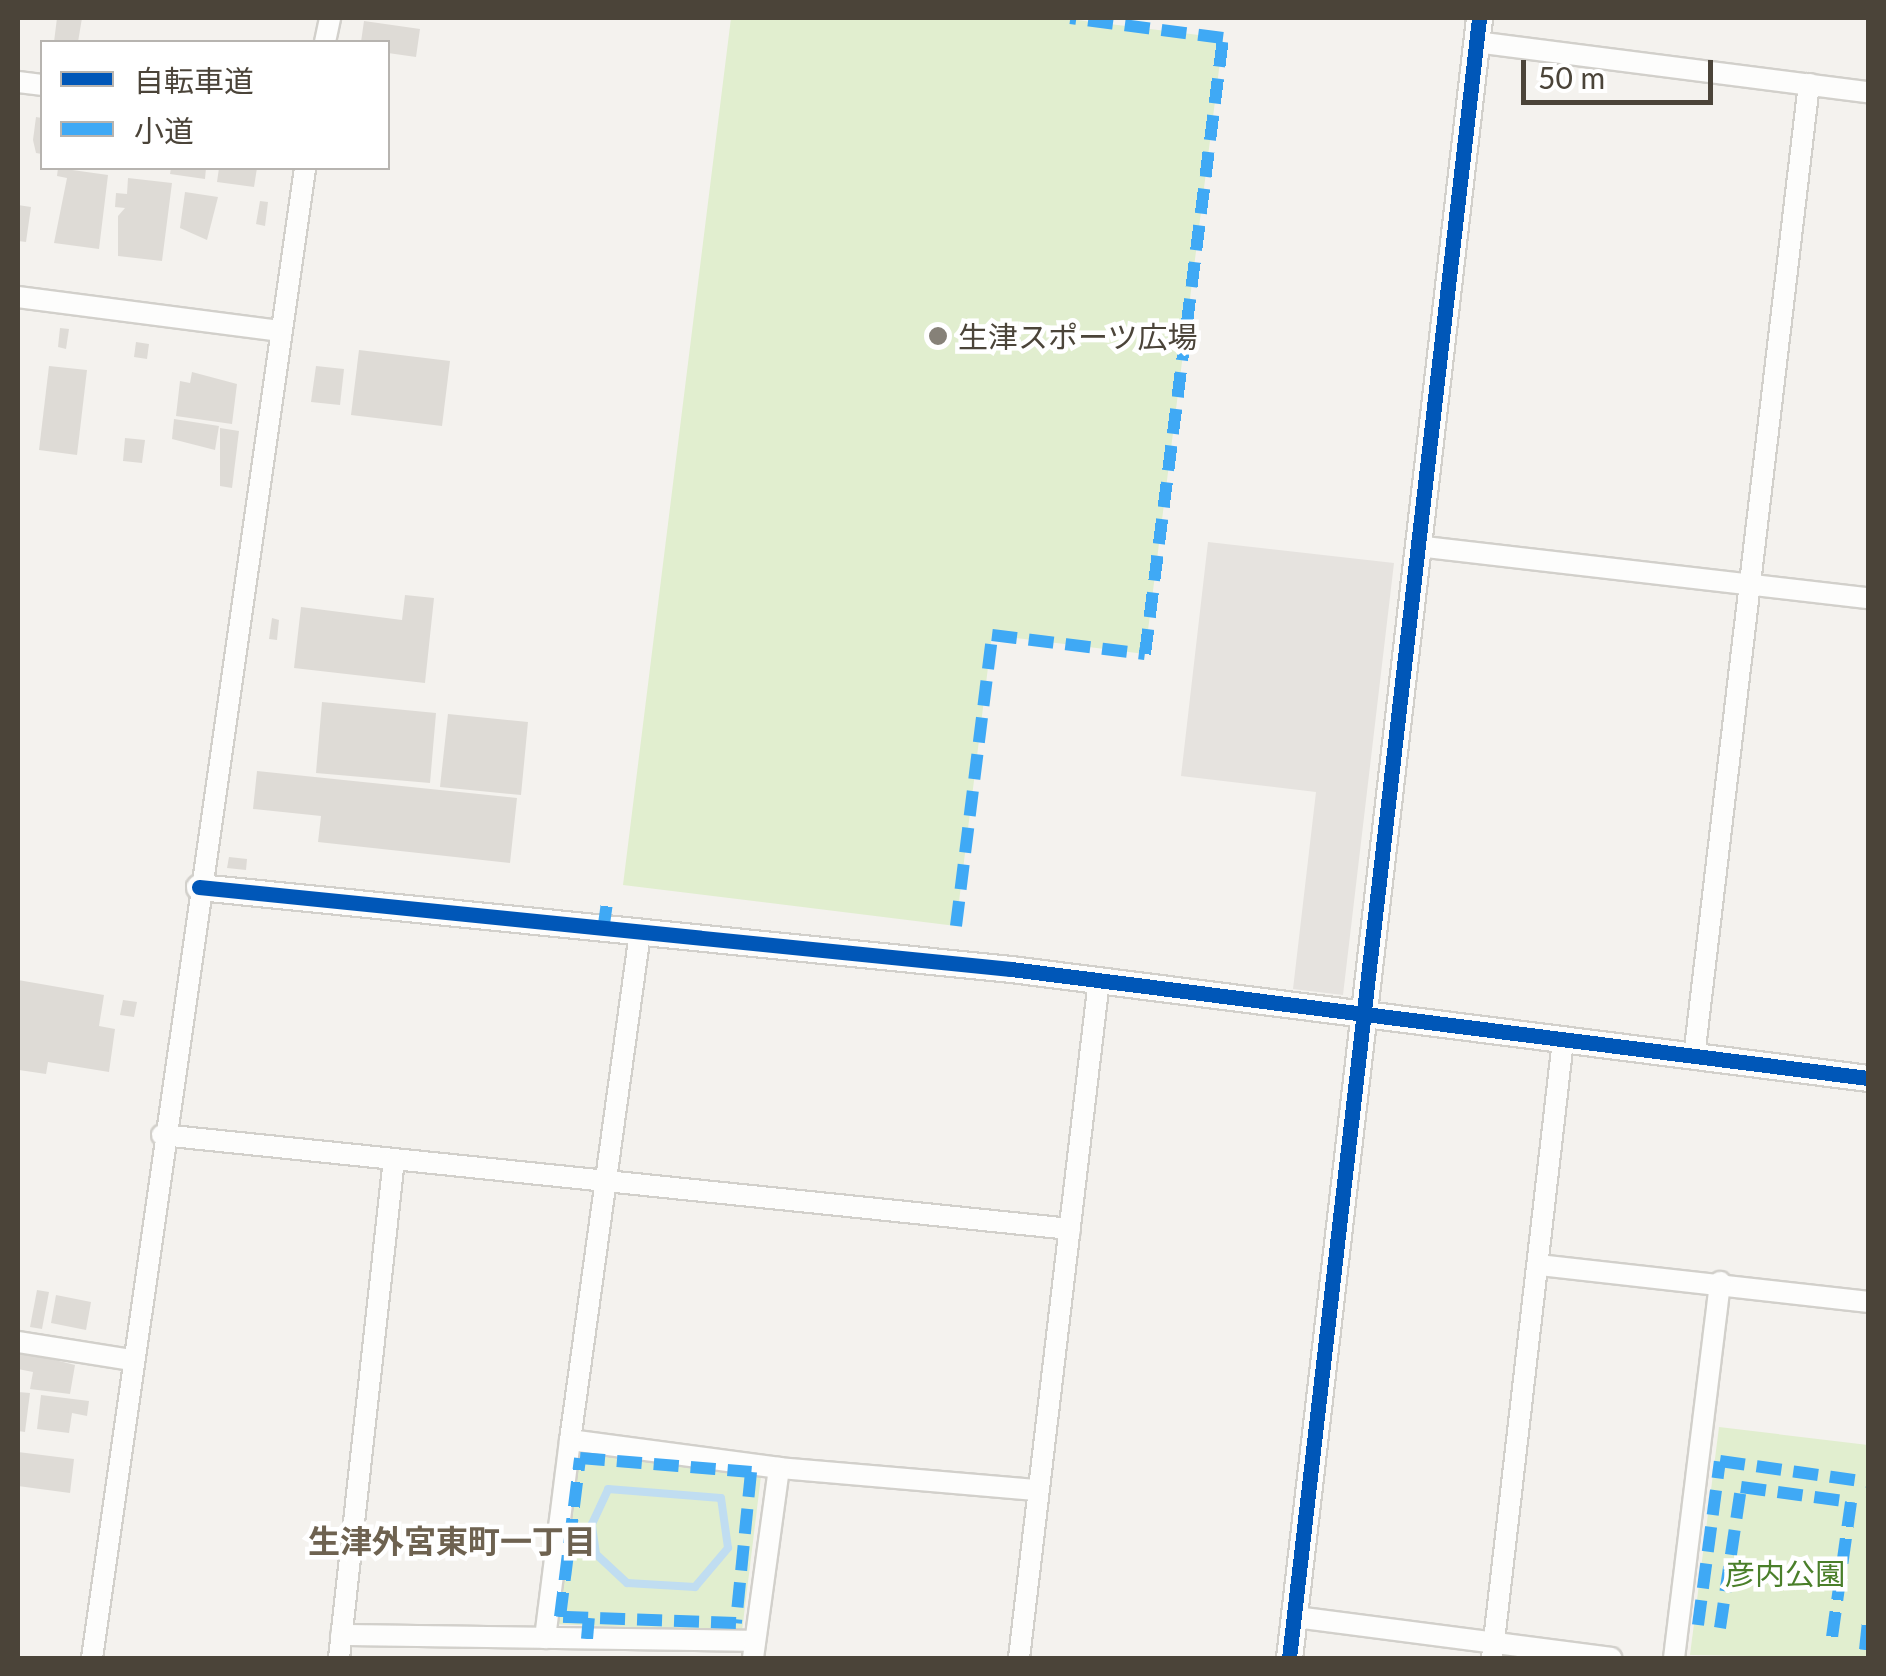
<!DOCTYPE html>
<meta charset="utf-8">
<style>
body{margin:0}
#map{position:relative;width:1886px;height:1676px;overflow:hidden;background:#f4f2ee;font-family:Lato,"Noto Sans JP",sans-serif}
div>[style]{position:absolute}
.green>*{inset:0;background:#e1eecf}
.parking>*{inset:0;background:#e6e3df}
.stream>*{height:8px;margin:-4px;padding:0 4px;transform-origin:4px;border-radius:4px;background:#c0ddf1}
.building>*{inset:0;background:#dedbd6}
.roads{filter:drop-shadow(2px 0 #d2d0cb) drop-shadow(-2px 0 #d2d0cb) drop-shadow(0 2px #d2d0cb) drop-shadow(0 -2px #d2d0cb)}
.minor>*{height:20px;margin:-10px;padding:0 10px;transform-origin:10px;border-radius:10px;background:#fdfdfc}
.tertiary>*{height:25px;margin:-12.5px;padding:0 12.5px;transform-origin:12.5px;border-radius:12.5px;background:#fdfdfc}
.quiet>*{height:12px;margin-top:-6px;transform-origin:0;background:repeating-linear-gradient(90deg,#3fa9f5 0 25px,transparent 0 37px)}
.cycleway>*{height:15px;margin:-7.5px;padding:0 7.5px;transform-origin:7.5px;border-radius:7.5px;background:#0057b8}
.dots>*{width:28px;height:28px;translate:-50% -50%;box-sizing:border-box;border:5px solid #fff;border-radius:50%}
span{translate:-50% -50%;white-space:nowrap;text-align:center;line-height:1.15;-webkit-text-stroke:9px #fff;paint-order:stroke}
.poi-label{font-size:30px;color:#4b4439}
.left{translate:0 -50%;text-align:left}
.park-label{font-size:30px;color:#4a7f2a}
.neighbourhood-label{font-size:32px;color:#6e6250;font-weight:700}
.frame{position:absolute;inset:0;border:20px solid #4b4439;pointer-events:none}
.legend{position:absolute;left:40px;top:40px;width:350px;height:130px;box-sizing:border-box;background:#fff;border:2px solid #b7b4b0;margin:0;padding:12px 18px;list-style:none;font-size:30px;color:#4b4439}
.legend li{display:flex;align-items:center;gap:20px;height:50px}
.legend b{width:50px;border:2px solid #b7b4b0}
.scale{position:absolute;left:1521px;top:60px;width:192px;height:45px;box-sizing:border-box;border:5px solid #4b4439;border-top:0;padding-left:12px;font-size:30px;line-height:35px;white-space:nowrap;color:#4b4439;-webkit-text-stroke:8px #fff;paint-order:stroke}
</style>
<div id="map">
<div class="green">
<div style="clip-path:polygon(731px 18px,1061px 18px,1223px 38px,1145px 654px,992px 635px,956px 926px,623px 885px)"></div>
<div style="clip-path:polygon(1719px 1427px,1868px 1445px,1868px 1658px,1690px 1655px)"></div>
<div style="clip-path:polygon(573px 1450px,762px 1468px,742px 1631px,550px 1624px)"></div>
</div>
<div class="parking">
<div style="clip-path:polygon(1208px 542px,1394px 563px,1343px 995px,1293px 989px,1316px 792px,1181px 776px)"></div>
</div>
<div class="stream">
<div style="left:608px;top:1489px;width:113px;rotate:4.6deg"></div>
<div style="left:721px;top:1498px;width:50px;rotate:82deg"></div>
<div style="left:728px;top:1548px;width:51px;rotate:130.2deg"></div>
<div style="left:695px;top:1587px;width:68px;rotate:-176.6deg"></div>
<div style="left:627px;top:1583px;width:42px;rotate:-136.9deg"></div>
<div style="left:596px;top:1554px;width:30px;rotate:-98deg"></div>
<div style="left:592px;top:1524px;width:38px;rotate:-65deg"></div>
</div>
<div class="building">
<div style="clip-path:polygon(57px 18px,82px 18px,78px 42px,54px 42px)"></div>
<div style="clip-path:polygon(364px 21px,420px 29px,416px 57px,388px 53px,388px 42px,361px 42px)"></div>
<div style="clip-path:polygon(36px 117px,42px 118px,42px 154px,36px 153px,33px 140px)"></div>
<div style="clip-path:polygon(58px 168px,108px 175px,99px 249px,54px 243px,67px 178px,57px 176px)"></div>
<div style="clip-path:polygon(171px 168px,206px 168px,205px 179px,170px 174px)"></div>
<div style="clip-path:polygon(219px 168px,257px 168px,254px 187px,217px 182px)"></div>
<div style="clip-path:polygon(128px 178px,172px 183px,162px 261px,118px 256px,118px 216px,125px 208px,115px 207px,116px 193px,127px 194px)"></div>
<div style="clip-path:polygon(185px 192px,218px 197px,207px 240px,180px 228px)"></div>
<div style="clip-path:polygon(260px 201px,268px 202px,265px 226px,256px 224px)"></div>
<div style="clip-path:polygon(18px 205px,31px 207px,26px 242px,18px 241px)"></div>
<div style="clip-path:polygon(60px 328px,69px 329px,66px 349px,58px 347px)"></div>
<div style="clip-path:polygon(136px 342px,149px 344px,147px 359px,134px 357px)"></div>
<div style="clip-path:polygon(359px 350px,450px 361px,442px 426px,351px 415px)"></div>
<div style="clip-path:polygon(49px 366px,87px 370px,77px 455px,39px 450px)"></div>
<div style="clip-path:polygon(316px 366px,344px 369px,340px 405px,311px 402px)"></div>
<div style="clip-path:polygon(192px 372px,237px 384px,232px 424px,176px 416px,180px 381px,190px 383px)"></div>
<div style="clip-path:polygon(174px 419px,219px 426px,215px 450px,172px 439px)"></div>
<div style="clip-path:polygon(220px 428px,239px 431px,232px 488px,220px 486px)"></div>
<div style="clip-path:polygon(125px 438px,145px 440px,142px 463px,123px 461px)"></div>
<div style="clip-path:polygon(405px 595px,434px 598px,425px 683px,294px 668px,301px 607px,402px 620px)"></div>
<div style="clip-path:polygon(272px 618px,279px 620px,277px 640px,269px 639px)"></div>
<div style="clip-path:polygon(322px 702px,436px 713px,430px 783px,316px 773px)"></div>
<div style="clip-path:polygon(448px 714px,528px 722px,521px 795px,440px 787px)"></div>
<div style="clip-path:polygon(257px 771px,517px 798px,510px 863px,318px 842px,321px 816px,253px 809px)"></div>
<div style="clip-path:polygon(229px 857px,247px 859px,246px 870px,227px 868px)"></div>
<div style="clip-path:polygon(18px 980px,104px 995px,99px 1026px,115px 1029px,109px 1072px,48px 1062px,46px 1074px,19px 1070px)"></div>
<div style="clip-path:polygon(123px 1000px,137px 1002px,134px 1017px,120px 1015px)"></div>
<div style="clip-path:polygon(37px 1290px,49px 1292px,42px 1329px,30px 1327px)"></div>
<div style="clip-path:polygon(56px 1295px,91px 1302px,86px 1330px,51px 1323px)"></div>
<div style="clip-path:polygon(19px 1351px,75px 1365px,70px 1394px,30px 1389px,33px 1372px,18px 1369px)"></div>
<div style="clip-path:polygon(18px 1392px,30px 1393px,25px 1432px,18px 1431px)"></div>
<div style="clip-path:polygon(41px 1395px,89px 1401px,87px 1416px,72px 1413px,69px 1433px,37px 1429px)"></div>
<div style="clip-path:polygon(18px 1452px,74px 1459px,70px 1493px,18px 1486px)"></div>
</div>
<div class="roads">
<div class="minor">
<div style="left:325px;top:42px;width:25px;rotate:-78deg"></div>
<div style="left:1476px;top:42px;width:395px;rotate:7.3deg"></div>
<div style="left:18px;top:82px;width:24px;rotate:7deg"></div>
<div style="left:18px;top:297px;width:265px;rotate:7.4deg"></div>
<div style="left:1417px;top:546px;width:454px;rotate:6.6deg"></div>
<div style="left:640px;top:933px;width:512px;rotate:97.86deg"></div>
<div style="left:570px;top:1440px;width:211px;rotate:7.6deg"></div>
<div style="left:779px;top:1468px;width:259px;rotate:4.9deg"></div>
<div style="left:1694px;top:1057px;width:980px;rotate:-83.26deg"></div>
<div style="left:162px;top:1135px;width:913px;rotate:5.91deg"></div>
<div style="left:1539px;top:1265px;width:331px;rotate:6.4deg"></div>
<div style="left:18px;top:1342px;width:115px;rotate:9deg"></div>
<div style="left:1296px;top:1617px;width:318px;rotate:7.4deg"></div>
<div style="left:341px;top:1635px;width:413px;rotate:0.8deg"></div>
<div style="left:545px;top:1638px;width:200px;rotate:-82.8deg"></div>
<div style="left:92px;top:1658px;width:1505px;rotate:-81.86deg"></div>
<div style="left:339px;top:1658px;width:502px;rotate:-83.71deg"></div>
<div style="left:753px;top:1658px;width:192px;rotate:-82.2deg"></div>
<div style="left:1019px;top:1658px;width:683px;rotate:-83.27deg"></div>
<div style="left:1492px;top:1658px;width:621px;rotate:-83.44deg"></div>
<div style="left:1674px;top:1658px;width:379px;rotate:-83deg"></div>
</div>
<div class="tertiary">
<div style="left:199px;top:887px;width:816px;rotate:5.77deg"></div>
<div style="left:1011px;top:969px;width:864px;rotate:7.25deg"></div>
<div style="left:1289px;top:1658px;width:1651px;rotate:-83.39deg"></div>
</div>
</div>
<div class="quiet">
<div style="left:956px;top:926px;width:293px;rotate:-82.9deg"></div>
<div style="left:992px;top:635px;width:154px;rotate:7.1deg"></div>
<div style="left:1145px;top:654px;width:621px;rotate:-82.78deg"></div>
<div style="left:1223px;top:38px;width:154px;rotate:-172.6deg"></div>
<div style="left:603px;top:931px;width:36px;rotate:-82deg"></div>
<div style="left:580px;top:1458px;width:172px;rotate:4.7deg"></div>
<div style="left:751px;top:1472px;width:152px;rotate:95.7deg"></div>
<div style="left:736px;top:1623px;width:176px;rotate:-178deg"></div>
<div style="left:560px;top:1617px;width:160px;rotate:-82.8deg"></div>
<div style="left:1698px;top:1625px;width:165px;rotate:-82.4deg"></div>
<div style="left:1720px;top:1461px;width:149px;rotate:8.1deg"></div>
<div style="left:1720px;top:1628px;width:143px;rotate:-81.5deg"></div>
<div style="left:1741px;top:1487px;width:111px;rotate:7.8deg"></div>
<div style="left:1851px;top:1502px;width:144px;rotate:98deg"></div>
<div style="left:587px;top:1639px;width:21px;rotate:-85deg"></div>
<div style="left:1865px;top:1650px;width:30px;rotate:-84deg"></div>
</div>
<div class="cycleway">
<div style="left:199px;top:887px;width:816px;rotate:5.77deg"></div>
<div style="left:1011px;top:969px;width:864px;rotate:7.25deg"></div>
<div style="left:1289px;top:1658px;width:1651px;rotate:-83.39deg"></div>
</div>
<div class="dots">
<div style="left:938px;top:336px;background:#868178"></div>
</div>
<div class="poi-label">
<span class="left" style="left:958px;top:336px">生津スポーツ広場</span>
</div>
<div class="park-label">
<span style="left:1785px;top:1573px">彦内公園</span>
</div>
<div class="neighbourhood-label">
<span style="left:452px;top:1541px">生津外宮東町一丁目</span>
</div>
<div class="frame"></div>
<ul class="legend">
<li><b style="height:12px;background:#0057b8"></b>自転車道</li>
<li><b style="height:12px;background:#3fa9f5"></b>小道</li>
</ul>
<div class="scale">50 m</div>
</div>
